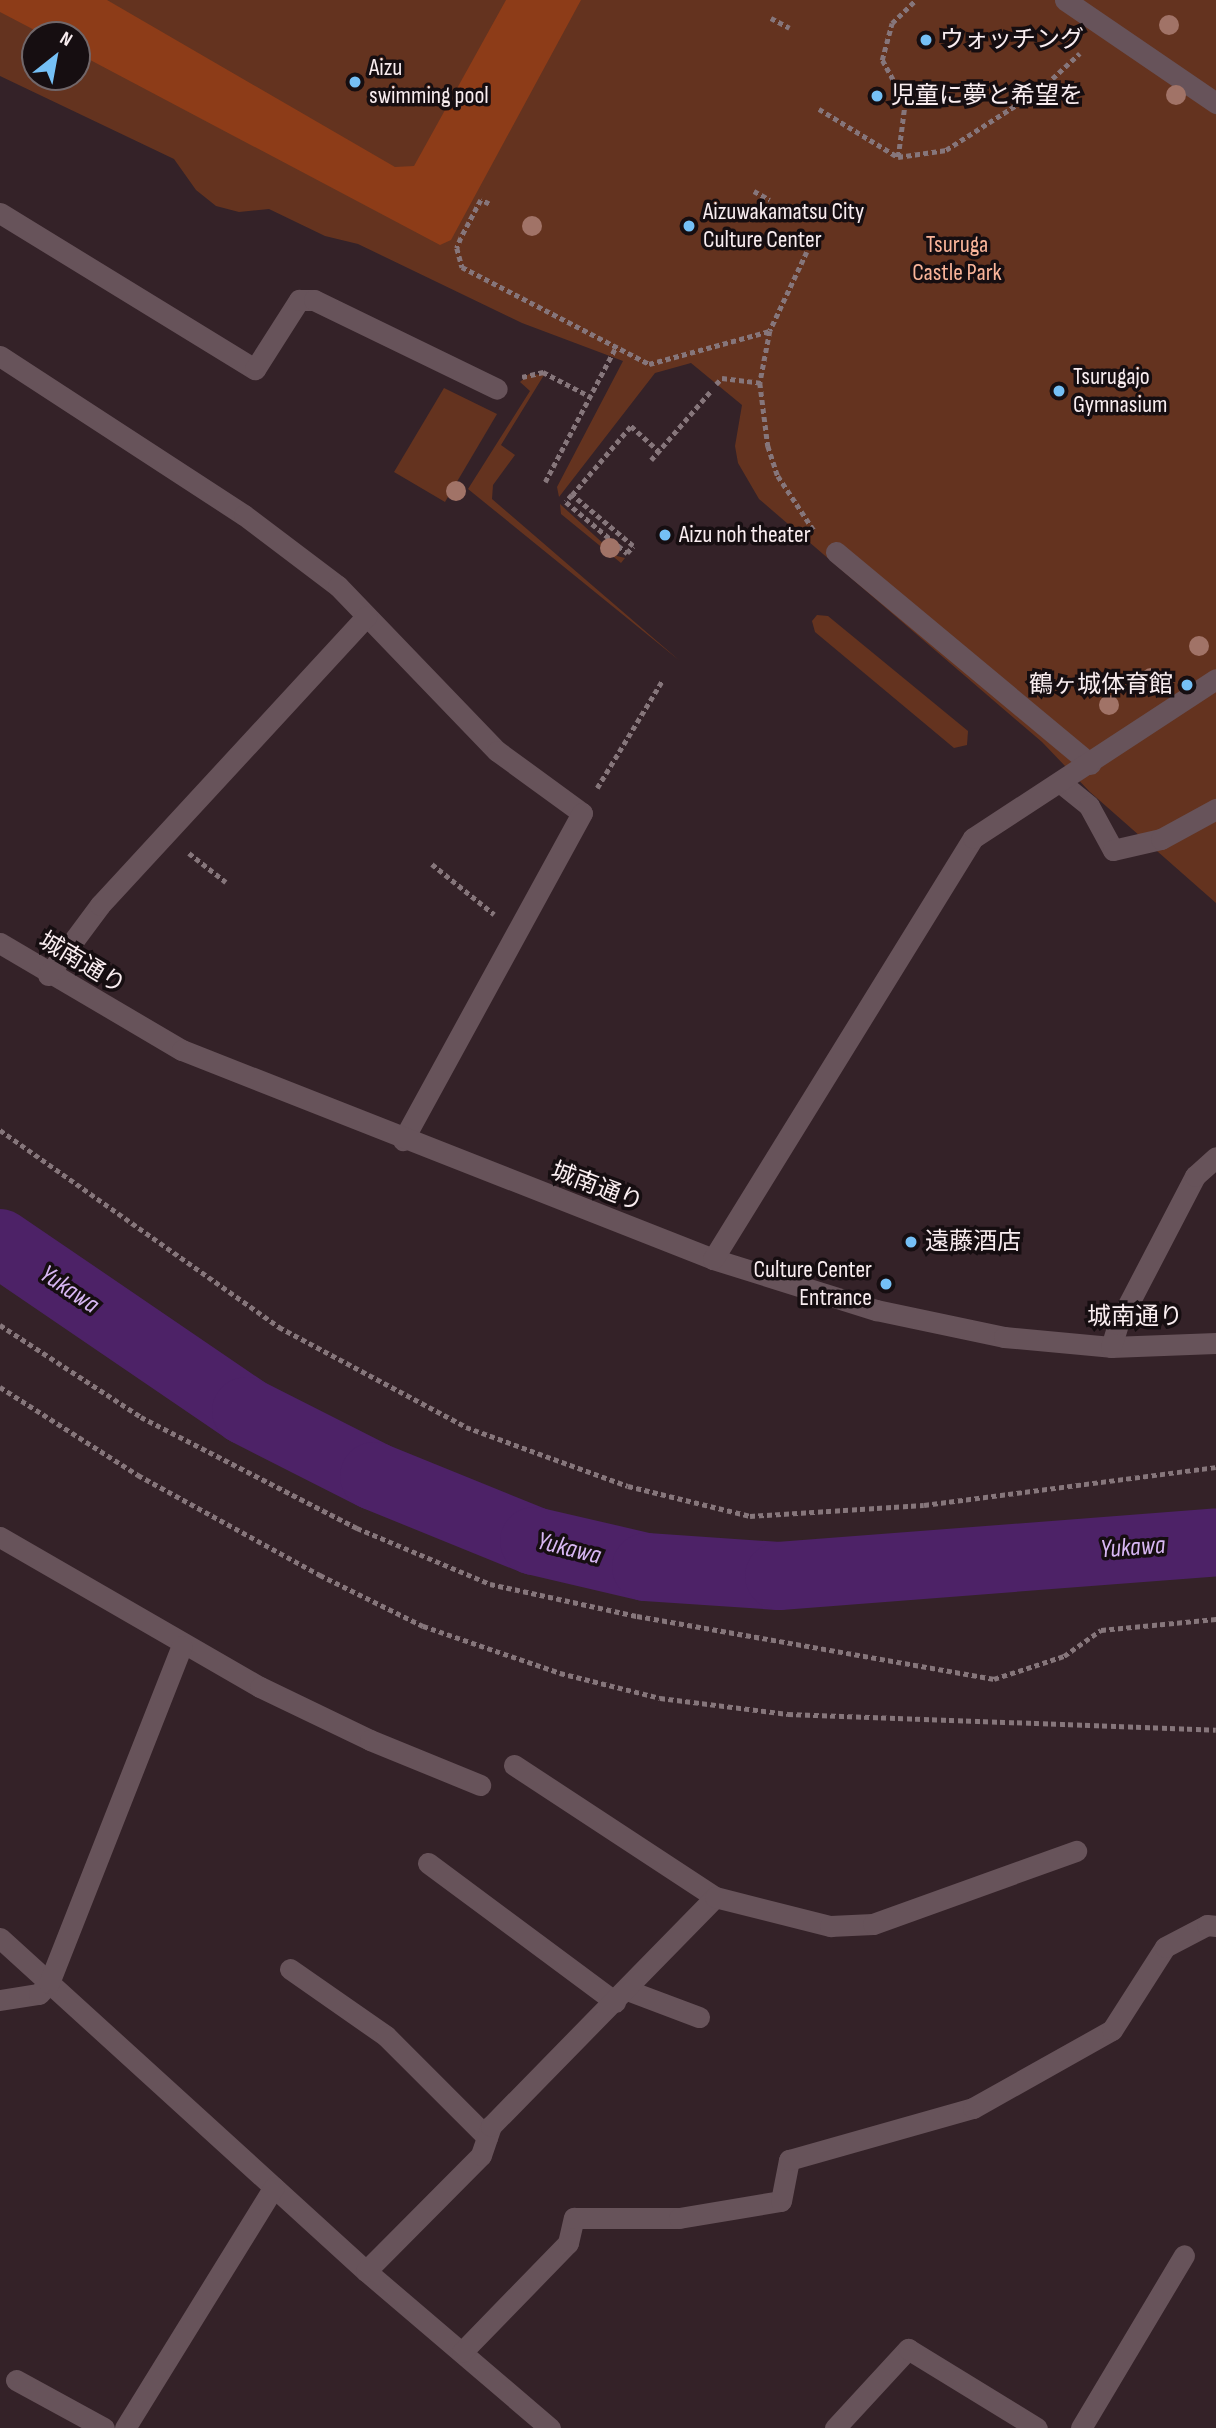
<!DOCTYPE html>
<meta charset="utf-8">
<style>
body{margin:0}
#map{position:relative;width:1216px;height:2428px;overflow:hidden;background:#342228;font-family:"Sofia Sans Condensed","Noto Sans JP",sans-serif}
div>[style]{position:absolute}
.green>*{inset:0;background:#64331f}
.forest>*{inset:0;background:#8d3c18}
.river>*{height:68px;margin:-34px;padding:0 34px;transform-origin:34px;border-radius:34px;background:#4d2267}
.path>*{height:4.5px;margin-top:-2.25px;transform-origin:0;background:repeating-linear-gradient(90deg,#86767b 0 5px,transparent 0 8.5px)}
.minor>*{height:21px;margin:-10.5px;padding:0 10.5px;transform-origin:10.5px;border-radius:10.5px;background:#67535a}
.trees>*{width:20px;height:20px;margin:-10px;border-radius:50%;background:#a17367}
.dots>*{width:19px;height:19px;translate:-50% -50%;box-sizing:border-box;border:4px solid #160e11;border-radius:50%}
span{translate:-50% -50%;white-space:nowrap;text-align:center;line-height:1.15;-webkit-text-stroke:7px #160e11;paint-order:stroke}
.poi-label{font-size:24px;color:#f9edf0}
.left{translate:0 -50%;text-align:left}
.right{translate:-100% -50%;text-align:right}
.park-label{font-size:24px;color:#fab59a}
.street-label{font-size:24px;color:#f9edf0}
.water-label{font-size:26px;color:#d8b7f3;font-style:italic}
.north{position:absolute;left:21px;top:21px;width:70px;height:70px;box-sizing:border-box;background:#160e11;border:2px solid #71676a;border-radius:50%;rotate:31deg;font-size:19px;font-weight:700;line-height:28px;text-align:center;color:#f9edf0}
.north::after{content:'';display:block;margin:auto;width:24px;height:32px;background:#75c0f6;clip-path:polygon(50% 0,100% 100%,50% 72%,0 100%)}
</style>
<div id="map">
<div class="green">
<div style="clip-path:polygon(evenodd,0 0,1216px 0,1216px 903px,1090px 792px,1042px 742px,759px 499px,738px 463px,735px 446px,742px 405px,691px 363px,655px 373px,559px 497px,557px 487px,623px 361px,522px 323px,358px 244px,325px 236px,269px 209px,239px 212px,216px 206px,196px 190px,174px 159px,0 76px,0 0,35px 35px,77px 35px,77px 77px,35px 77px,35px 35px)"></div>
<div style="clip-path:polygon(529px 374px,544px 375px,501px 445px,515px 455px,493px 485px,492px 499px,680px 661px,468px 489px,530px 391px,520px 382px)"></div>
<div style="clip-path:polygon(444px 388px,497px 414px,445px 502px,394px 472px)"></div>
<div style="clip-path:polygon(560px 504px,617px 556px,625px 558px,621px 563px,561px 514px)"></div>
<div style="clip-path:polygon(817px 615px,828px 616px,968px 731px,967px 745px,954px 748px,815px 632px,812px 621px)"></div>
</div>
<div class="forest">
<div style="clip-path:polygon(0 0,107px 0,395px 167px,414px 166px,506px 0,581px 0,451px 240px,440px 245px,77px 53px,77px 35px,44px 35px,0 12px)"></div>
</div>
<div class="river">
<div style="left:0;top:1243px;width:298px;rotate:34.3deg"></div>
<div style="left:246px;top:1411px;width:144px;rotate:26.9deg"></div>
<div style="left:374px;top:1476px;width:173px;rotate:22.1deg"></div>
<div style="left:534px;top:1541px;width:115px;rotate:13.1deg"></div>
<div style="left:646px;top:1567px;width:133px;rotate:3.9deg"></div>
<div style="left:779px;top:1576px;width:438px;rotate:-4.4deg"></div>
</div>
<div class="path">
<div style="left:771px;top:18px;width:21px;rotate:28deg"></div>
<div style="left:819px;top:109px;width:92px;rotate:31.3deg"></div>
<div style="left:898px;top:157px;width:49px;rotate:-8.3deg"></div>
<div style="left:946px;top:150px;width:112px;rotate:-32.6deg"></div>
<div style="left:1040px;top:90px;width:54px;rotate:-42.8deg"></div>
<div style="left:898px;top:157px;width:55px;rotate:-82.7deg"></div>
<div style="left:905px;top:102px;width:48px;rotate:-118.7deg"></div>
<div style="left:882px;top:60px;width:38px;rotate:-75deg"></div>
<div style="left:892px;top:23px;width:33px;rotate:-44deg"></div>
<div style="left:754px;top:191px;width:18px;rotate:29deg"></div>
<div style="left:489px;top:204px;width:9px;rotate:-153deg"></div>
<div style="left:481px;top:200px;width:43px;rotate:117.8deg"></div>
<div style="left:461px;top:238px;width:11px;rotate:112deg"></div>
<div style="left:457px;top:248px;width:20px;rotate:75deg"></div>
<div style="left:462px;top:267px;width:211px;rotate:27.4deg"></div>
<div style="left:649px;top:364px;width:125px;rotate:-15.3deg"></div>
<div style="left:807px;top:252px;width:87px;rotate:115.1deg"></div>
<div style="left:770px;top:331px;width:53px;rotate:100.9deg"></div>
<div style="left:760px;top:383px;width:64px;rotate:82.8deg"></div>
<div style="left:768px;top:446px;width:32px;rotate:72deg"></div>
<div style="left:778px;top:476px;width:67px;rotate:56.5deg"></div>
<div style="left:522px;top:377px;width:22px;rotate:-13deg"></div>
<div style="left:543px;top:372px;width:54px;rotate:27.5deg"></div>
<div style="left:716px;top:384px;width:8px;rotate:-45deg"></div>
<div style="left:722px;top:378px;width:38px;rotate:7deg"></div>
<div style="left:651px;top:460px;width:90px;rotate:-49.1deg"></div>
<div style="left:545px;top:482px;width:153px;rotate:-62.3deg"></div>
<div style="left:572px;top:495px;width:9px;rotate:131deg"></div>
<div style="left:566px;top:502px;width:80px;rotate:39.9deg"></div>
<div style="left:627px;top:553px;width:9px;rotate:-49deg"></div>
<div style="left:633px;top:546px;width:80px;rotate:-140.1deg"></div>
<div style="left:572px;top:495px;width:91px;rotate:-49.5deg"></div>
<div style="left:631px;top:426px;width:38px;rotate:42deg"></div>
<div style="left:597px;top:788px;width:125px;rotate:-58.7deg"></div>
<div style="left:189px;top:853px;width:47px;rotate:38.1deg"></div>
<div style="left:432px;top:864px;width:80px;rotate:38.9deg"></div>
<div style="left:0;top:1130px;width:342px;rotate:35.2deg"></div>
<div style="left:279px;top:1327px;width:212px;rotate:28.1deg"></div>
<div style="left:466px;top:1427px;width:172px;rotate:20deg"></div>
<div style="left:628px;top:1486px;width:126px;rotate:13.8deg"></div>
<div style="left:750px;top:1516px;width:174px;rotate:-3.6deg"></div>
<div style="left:924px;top:1505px;width:294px;rotate:-7.4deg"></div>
<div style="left:0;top:1325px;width:168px;rotate:33.1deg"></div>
<div style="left:141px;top:1417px;width:243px;rotate:27.2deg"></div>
<div style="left:357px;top:1528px;width:144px;rotate:22.8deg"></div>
<div style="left:490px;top:1584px;width:150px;rotate:12.3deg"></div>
<div style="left:637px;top:1616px;width:363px;rotate:10deg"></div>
<div style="left:994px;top:1679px;width:74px;rotate:-18.2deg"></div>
<div style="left:1064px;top:1656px;width:45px;rotate:-35.1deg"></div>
<div style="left:1101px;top:1630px;width:116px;rotate:-5.5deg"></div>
<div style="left:0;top:1387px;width:164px;rotate:32.5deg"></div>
<div style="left:138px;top:1475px;width:208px;rotate:28.8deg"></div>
<div style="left:320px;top:1575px;width:115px;rotate:26.3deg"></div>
<div style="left:423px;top:1626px;width:145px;rotate:18.9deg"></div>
<div style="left:560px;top:1673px;width:103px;rotate:14deg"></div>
<div style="left:660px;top:1698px;width:129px;rotate:7.1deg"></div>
<div style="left:788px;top:1714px;width:428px;rotate:2.1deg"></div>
</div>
<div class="minor">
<div style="left:1065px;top:0;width:183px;rotate:34.3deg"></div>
<div style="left:0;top:213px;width:299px;rotate:31.5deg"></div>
<div style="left:255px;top:369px;width:82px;rotate:-57.5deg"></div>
<div style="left:299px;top:300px;width:15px"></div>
<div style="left:314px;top:300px;width:203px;rotate:25.9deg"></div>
<div style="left:0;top:356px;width:291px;rotate:33.1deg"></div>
<div style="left:244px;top:515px;width:118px;rotate:37.1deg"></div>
<div style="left:338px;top:586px;width:229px;rotate:46.1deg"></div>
<div style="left:497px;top:751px;width:105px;rotate:36.1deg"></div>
<div style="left:582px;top:813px;width:373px;rotate:118.7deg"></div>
<div style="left:836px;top:552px;width:331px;rotate:39.8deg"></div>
<div style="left:1061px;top:783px;width:36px;rotate:39deg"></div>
<div style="left:1089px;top:806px;width:50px;rotate:61.4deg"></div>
<div style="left:1113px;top:850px;width:49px;rotate:-12.9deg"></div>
<div style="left:1161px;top:839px;width:63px;rotate:-28.6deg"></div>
<div style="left:0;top:943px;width:211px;rotate:30.5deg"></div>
<div style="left:182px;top:1050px;width:571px;rotate:21.48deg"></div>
<div style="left:713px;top:1259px;width:171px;rotate:17.4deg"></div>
<div style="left:876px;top:1310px;width:131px;rotate:11.9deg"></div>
<div style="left:1004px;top:1337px;width:107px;rotate:5.3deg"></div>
<div style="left:1111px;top:1347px;width:105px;rotate:-2.2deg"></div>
<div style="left:48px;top:975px;width:87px;rotate:-53.4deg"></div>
<div style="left:100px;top:905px;width:393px;rotate:-47.3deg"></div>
<div style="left:713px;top:1259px;width:495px;rotate:-58.3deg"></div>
<div style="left:973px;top:838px;width:290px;rotate:-33.2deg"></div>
<div style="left:1111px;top:1347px;width:24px;rotate:-73deg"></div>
<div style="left:1118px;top:1324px;width:167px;rotate:-62.5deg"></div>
<div style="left:1195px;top:1176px;width:28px;rotate:-42deg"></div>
<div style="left:0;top:1537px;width:300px;rotate:30deg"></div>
<div style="left:260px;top:1687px;width:122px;rotate:25.7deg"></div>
<div style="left:370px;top:1740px;width:119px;rotate:22.2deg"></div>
<div style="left:514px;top:1765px;width:240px;rotate:33.3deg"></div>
<div style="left:428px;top:1863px;width:233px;rotate:36.6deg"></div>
<div style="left:0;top:1938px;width:495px;rotate:42.3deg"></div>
<div style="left:366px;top:2271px;width:242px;rotate:40.5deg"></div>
<div style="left:290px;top:1969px;width:117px;rotate:34.9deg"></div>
<div style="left:386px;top:2036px;width:143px;rotate:45deg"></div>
<div style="left:627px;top:1990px;width:77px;rotate:20.6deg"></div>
<div style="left:0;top:2000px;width:39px;rotate:-9deg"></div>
<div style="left:39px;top:1994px;width:15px;rotate:-48deg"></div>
<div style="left:49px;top:1983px;width:362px;rotate:-68.5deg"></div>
<div style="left:366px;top:2271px;width:163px;rotate:-45.2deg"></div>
<div style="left:481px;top:2155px;width:31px;rotate:-71deg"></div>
<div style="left:491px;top:2126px;width:320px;rotate:-45.6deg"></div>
<div style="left:715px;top:1897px;width:119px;rotate:14.2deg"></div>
<div style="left:830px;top:1926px;width:43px;rotate:-2.7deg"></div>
<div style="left:873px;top:1924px;width:216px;rotate:-19.8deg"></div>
<div style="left:462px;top:2352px;width:152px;rotate:-45.8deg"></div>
<div style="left:568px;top:2243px;width:26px;rotate:-77deg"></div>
<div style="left:574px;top:2218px;width:105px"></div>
<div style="left:679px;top:2218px;width:103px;rotate:-9.5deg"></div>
<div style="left:781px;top:2201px;width:42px;rotate:-79deg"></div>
<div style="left:789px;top:2160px;width:191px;rotate:-15.8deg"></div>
<div style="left:973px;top:2108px;width:159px;rotate:-29.3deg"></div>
<div style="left:1112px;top:2030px;width:98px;rotate:-57.4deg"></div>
<div style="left:1165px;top:1947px;width:47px;rotate:-27.6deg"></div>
<div style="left:1207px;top:1925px;width:9px;rotate:6deg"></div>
<div style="left:16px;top:2380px;width:100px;rotate:28.6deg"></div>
<div style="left:125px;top:2428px;width:283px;rotate:-58.3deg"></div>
<div style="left:835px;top:2428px;width:108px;rotate:-47.3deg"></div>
<div style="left:908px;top:2349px;width:151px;rotate:31.5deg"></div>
<div style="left:1081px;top:2428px;width:201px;rotate:-59.2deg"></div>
</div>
<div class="trees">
<div style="left:1169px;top:25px"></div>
<div style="left:1176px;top:95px"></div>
<div style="left:532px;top:226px"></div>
<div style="left:456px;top:491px"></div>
<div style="left:610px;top:548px"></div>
<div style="left:1199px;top:646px"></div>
<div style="left:1151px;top:678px"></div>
<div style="left:1109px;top:705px"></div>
</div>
<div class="dots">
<div style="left:926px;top:40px;background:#75c0f6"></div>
<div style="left:355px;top:82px;background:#75c0f6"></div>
<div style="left:877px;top:96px;background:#75c0f6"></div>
<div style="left:689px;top:226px;background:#75c0f6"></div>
<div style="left:1059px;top:391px;background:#75c0f6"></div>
<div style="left:665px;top:535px;background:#75c0f6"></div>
<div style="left:1187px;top:685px;background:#75c0f6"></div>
<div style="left:911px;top:1242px;background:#75c0f6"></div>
<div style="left:886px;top:1284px;background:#75c0f6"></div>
</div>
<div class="poi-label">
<span class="left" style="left:940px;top:40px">ウォッチング</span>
<span class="left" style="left:369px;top:82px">Aizu<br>swimming pool</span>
<span class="left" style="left:891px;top:96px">児童に夢と希望を</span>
<span class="left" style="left:703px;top:226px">Aizuwakamatsu City<br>Culture Center</span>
<span class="left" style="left:1073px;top:391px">Tsurugajo<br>Gymnasium</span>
<span class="left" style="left:679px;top:535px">Aizu noh theater</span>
<span class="right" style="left:1173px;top:685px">鶴ヶ城体育館</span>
<span class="left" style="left:925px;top:1242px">遠藤酒店</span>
<span class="right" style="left:872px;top:1284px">Culture Center<br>Entrance</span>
</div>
<div class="park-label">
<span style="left:957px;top:259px">Tsuruga<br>Castle Park</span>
</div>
<div class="street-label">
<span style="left:82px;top:963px;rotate:31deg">城南通り</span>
<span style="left:597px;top:1187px;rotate:21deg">城南通り</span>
<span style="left:1135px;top:1317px">城南通り</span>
</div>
<div class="water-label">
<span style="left:69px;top:1290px;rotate:34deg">Yukawa</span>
<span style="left:1133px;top:1548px;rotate:-4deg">Yukawa</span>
<span style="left:569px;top:1549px;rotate:14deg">Yukawa</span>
</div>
<div class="north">N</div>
</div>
